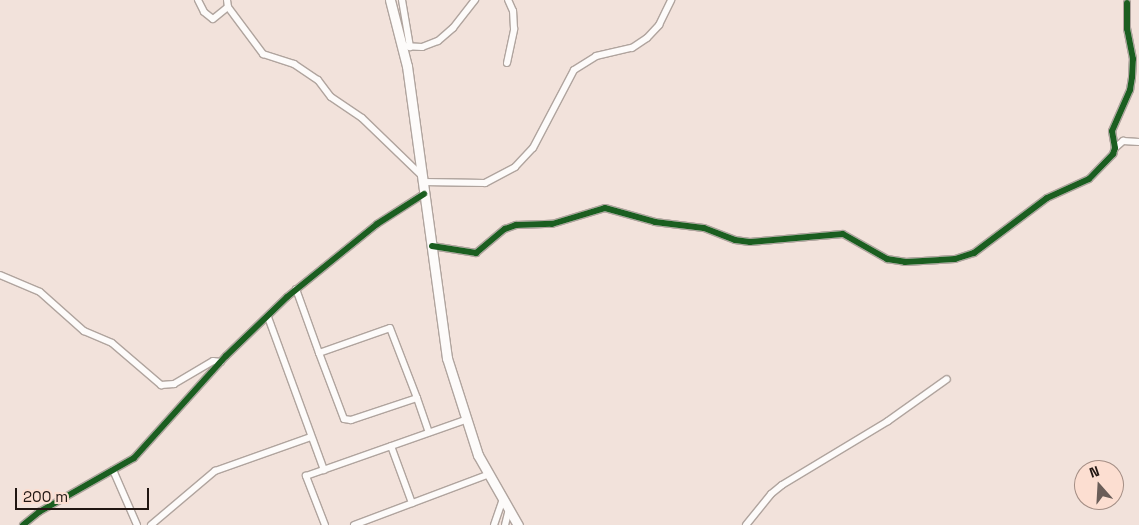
<!DOCTYPE html>
<style>
body{margin:0}
#map{position:relative;width:1139px;height:525px;overflow:hidden;background:#f2e2db;font-family:"Space Grotesk",sans-serif}
div>[style]{position:absolute}
.roads{filter:drop-shadow(1px 0 #b0a49e) drop-shadow(-1px 0 #b0a49e) drop-shadow(0 1px #b0a49e) drop-shadow(0 -1px #b0a49e)}
.minor>*{height:6px;margin:-3px;padding:0 3px;transform-origin:3px;border-radius:3px;background:#fdfbfa}
.highway>*{height:9px;margin:-4.5px;padding:0 4.5px;transform-origin:4.5px;border-radius:4.5px;background:#fdfbfa}
.cycleway>*{height:6px;margin:-3px;padding:0 3px;transform-origin:3px;border-radius:3px;background:#1b5e20}
span{translate:-50% -50%;white-space:nowrap;text-align:center;line-height:1.15;-webkit-text-stroke:4.5px #fcded1;paint-order:stroke}
.north{position:absolute;left:1074px;top:460px;width:50px;height:50px;box-sizing:border-box;background:#fcded1;border:1px solid #a48e85;border-radius:50%;rotate:341deg;font-size:14px;font-weight:700;line-height:20px;text-align:center;color:#211612}
.north::after{content:'';display:block;margin:auto;width:18px;height:22px;background:#6a5d58;clip-path:polygon(50% 0,100% 100%,50% 72%,0 100%)}
.scale{position:absolute;left:15px;top:488px;width:134px;height:22px;box-sizing:border-box;border:2px solid #211612;border-top:0;padding-left:6px;font-size:15px;line-height:18px;white-space:nowrap;color:#211612;-webkit-text-stroke:4px #fcded1;paint-order:stroke}
</style>
<div id="map">
<div class="roads">
<div class="minor">
<div style="left:198px;top:0;width:13px;rotate:63deg"></div>
<div style="left:204px;top:12px;width:11px;rotate:38deg"></div>
<div style="left:213px;top:19px;width:19px;rotate:-39deg"></div>
<div style="left:227px;top:0;width:7px;rotate:82deg"></div>
<div style="left:228px;top:7px;width:59px;rotate:53.3deg"></div>
<div style="left:263px;top:54px;width:33px;rotate:18deg"></div>
<div style="left:294px;top:64px;width:29px;rotate:34deg"></div>
<div style="left:318px;top:80px;width:21px;rotate:53deg"></div>
<div style="left:331px;top:97px;width:37px;rotate:34deg"></div>
<div style="left:362px;top:118px;width:83px;rotate:44deg"></div>
<div style="left:402px;top:0;width:48px;rotate:80.3deg"></div>
<div style="left:403px;top:46px;width:19px;rotate:3deg"></div>
<div style="left:422px;top:47px;width:17px;rotate:-21deg"></div>
<div style="left:438px;top:41px;width:20px;rotate:-41deg"></div>
<div style="left:453px;top:28px;width:36px;rotate:-52deg"></div>
<div style="left:507px;top:63px;width:35px;rotate:-78deg"></div>
<div style="left:514px;top:29px;width:18px;rotate:-93deg"></div>
<div style="left:513px;top:11px;width:12px;rotate:-114deg"></div>
<div style="left:1115px;top:148px;width:11px;rotate:-41deg"></div>
<div style="left:1123px;top:141px;width:16px;rotate:4deg"></div>
<div style="left:423px;top:182px;width:62px;rotate:0.9deg"></div>
<div style="left:485px;top:183px;width:34px;rotate:-28deg"></div>
<div style="left:515px;top:167px;width:26px;rotate:-47deg"></div>
<div style="left:533px;top:148px;width:88px;rotate:-62.3deg"></div>
<div style="left:574px;top:70px;width:26px;rotate:-32deg"></div>
<div style="left:596px;top:56px;width:37px;rotate:-13deg"></div>
<div style="left:632px;top:48px;width:18px;rotate:-34deg"></div>
<div style="left:647px;top:38px;width:18px;rotate:-47deg"></div>
<div style="left:659px;top:25px;width:28px;rotate:-64deg"></div>
<div style="left:432px;top:246px;width:45px;rotate:9deg"></div>
<div style="left:476px;top:253px;width:38px;rotate:-40deg"></div>
<div style="left:505px;top:229px;width:12px;rotate:-20deg"></div>
<div style="left:516px;top:225px;width:36px;rotate:-2deg"></div>
<div style="left:552px;top:224px;width:55px;rotate:-16.8deg"></div>
<div style="left:605px;top:208px;width:52px;rotate:15.6deg"></div>
<div style="left:655px;top:222px;width:49px;rotate:7deg"></div>
<div style="left:704px;top:228px;width:33px;rotate:21deg"></div>
<div style="left:735px;top:240px;width:15px;rotate:8deg"></div>
<div style="left:750px;top:242px;width:93px;rotate:-4.9deg"></div>
<div style="left:843px;top:234px;width:51px;rotate:29.6deg"></div>
<div style="left:887px;top:259px;width:18px;rotate:9deg"></div>
<div style="left:905px;top:262px;width:50px;rotate:-3.4deg"></div>
<div style="left:955px;top:259px;width:20px;rotate:-18deg"></div>
<div style="left:974px;top:253px;width:91px;rotate:-37deg"></div>
<div style="left:1047px;top:198px;width:46px;rotate:-24.3deg"></div>
<div style="left:1089px;top:179px;width:35px;rotate:-46deg"></div>
<div style="left:1113px;top:154px;width:6px;rotate:-72deg"></div>
<div style="left:1115px;top:148px;width:17px;rotate:-100deg"></div>
<div style="left:1112px;top:131px;width:45px;rotate:-66.3deg"></div>
<div style="left:1130px;top:90px;width:13px;rotate:-81deg"></div>
<div style="left:1132px;top:77px;width:18px;rotate:-87deg"></div>
<div style="left:1133px;top:59px;width:31px;rotate:-101deg"></div>
<div style="left:1127px;top:29px;width:26px;rotate:-90deg"></div>
<div style="left:0;top:275px;width:43px;rotate:23deg"></div>
<div style="left:40px;top:292px;width:59px;rotate:41.6deg"></div>
<div style="left:84px;top:331px;width:30px;rotate:23deg"></div>
<div style="left:112px;top:343px;width:65px;rotate:40.6deg"></div>
<div style="left:161px;top:385px;width:13px;rotate:-4deg"></div>
<div style="left:174px;top:384px;width:45px;rotate:-30.5deg"></div>
<div style="left:213px;top:361px;width:8px;rotate:7deg"></div>
<div style="left:296px;top:289px;width:68px;rotate:70.2deg"></div>
<div style="left:268px;top:317px;width:163px;rotate:69.9deg"></div>
<div style="left:390px;top:328px;width:75px;rotate:68.9deg"></div>
<div style="left:417px;top:398px;width:70px;rotate:161.6deg"></div>
<div style="left:351px;top:420px;width:7px;rotate:-172deg"></div>
<div style="left:344px;top:419px;width:71px;rotate:-110.7deg"></div>
<div style="left:319px;top:353px;width:75px;rotate:-19.4deg"></div>
<div style="left:417px;top:398px;width:36px;rotate:71deg"></div>
<div style="left:391px;top:446px;width:61px;rotate:69.8deg"></div>
<div style="left:113px;top:470px;width:60px;rotate:66.4deg"></div>
<div style="left:23px;top:525px;width:21px;rotate:-39deg"></div>
<div style="left:39px;top:512px;width:109px;rotate:-29.6deg"></div>
<div style="left:134px;top:458px;width:137px;rotate:-48deg"></div>
<div style="left:226px;top:356px;width:85px;rotate:-44deg"></div>
<div style="left:287px;top:297px;width:116px;rotate:-39deg"></div>
<div style="left:377px;top:224px;width:56px;rotate:-32.6deg"></div>
<div style="left:151px;top:525px;width:84px;rotate:-40.2deg"></div>
<div style="left:215px;top:471px;width:102px;rotate:-19.5deg"></div>
<div style="left:325px;top:525px;width:53px;rotate:-111.2deg"></div>
<div style="left:306px;top:476px;width:169px;rotate:-19.4deg"></div>
<div style="left:354px;top:525px;width:142px;rotate:-20.6deg"></div>
<div style="left:494px;top:525px;width:28px;rotate:-71deg"></div>
<div style="left:505px;top:525px;width:16px;rotate:-76deg"></div>
<div style="left:746px;top:525px;width:40px;rotate:-51deg"></div>
<div style="left:771px;top:494px;width:14px;rotate:-39deg"></div>
<div style="left:782px;top:485px;width:124px;rotate:-31.1deg"></div>
<div style="left:888px;top:421px;width:72px;rotate:-35.4deg"></div>
</div>
<div class="highway">
<div style="left:390px;top:0;width:68px;rotate:75.6deg"></div>
<div style="left:407px;top:66px;width:295px;rotate:82.2deg"></div>
<div style="left:447px;top:358px;width:102px;rotate:72.3deg"></div>
<div style="left:478px;top:455px;width:81px;rotate:60.3deg"></div>
</div>
</div>
<div class="cycleway">
<div style="left:432px;top:246px;width:45px;rotate:9deg"></div>
<div style="left:476px;top:253px;width:38px;rotate:-40deg"></div>
<div style="left:505px;top:229px;width:12px;rotate:-20deg"></div>
<div style="left:516px;top:225px;width:36px;rotate:-2deg"></div>
<div style="left:552px;top:224px;width:55px;rotate:-16.8deg"></div>
<div style="left:605px;top:208px;width:52px;rotate:15.6deg"></div>
<div style="left:655px;top:222px;width:49px;rotate:7deg"></div>
<div style="left:704px;top:228px;width:33px;rotate:21deg"></div>
<div style="left:735px;top:240px;width:15px;rotate:8deg"></div>
<div style="left:750px;top:242px;width:93px;rotate:-4.9deg"></div>
<div style="left:843px;top:234px;width:51px;rotate:29.6deg"></div>
<div style="left:887px;top:259px;width:18px;rotate:9deg"></div>
<div style="left:905px;top:262px;width:50px;rotate:-3.4deg"></div>
<div style="left:955px;top:259px;width:20px;rotate:-18deg"></div>
<div style="left:974px;top:253px;width:91px;rotate:-37deg"></div>
<div style="left:1047px;top:198px;width:46px;rotate:-24.3deg"></div>
<div style="left:1089px;top:179px;width:35px;rotate:-46deg"></div>
<div style="left:1113px;top:154px;width:6px;rotate:-72deg"></div>
<div style="left:1115px;top:148px;width:17px;rotate:-100deg"></div>
<div style="left:1112px;top:131px;width:45px;rotate:-66.3deg"></div>
<div style="left:1130px;top:90px;width:13px;rotate:-81deg"></div>
<div style="left:1132px;top:77px;width:18px;rotate:-87deg"></div>
<div style="left:1133px;top:59px;width:31px;rotate:-101deg"></div>
<div style="left:1127px;top:29px;width:26px;rotate:-90deg"></div>
<div style="left:23px;top:525px;width:21px;rotate:-39deg"></div>
<div style="left:39px;top:512px;width:109px;rotate:-29.6deg"></div>
<div style="left:134px;top:458px;width:137px;rotate:-48deg"></div>
<div style="left:226px;top:356px;width:85px;rotate:-44deg"></div>
<div style="left:287px;top:297px;width:116px;rotate:-39deg"></div>
<div style="left:377px;top:224px;width:56px;rotate:-32.6deg"></div>
</div>
<div class="north">N</div>
<div class="scale">200 m</div>
</div>
